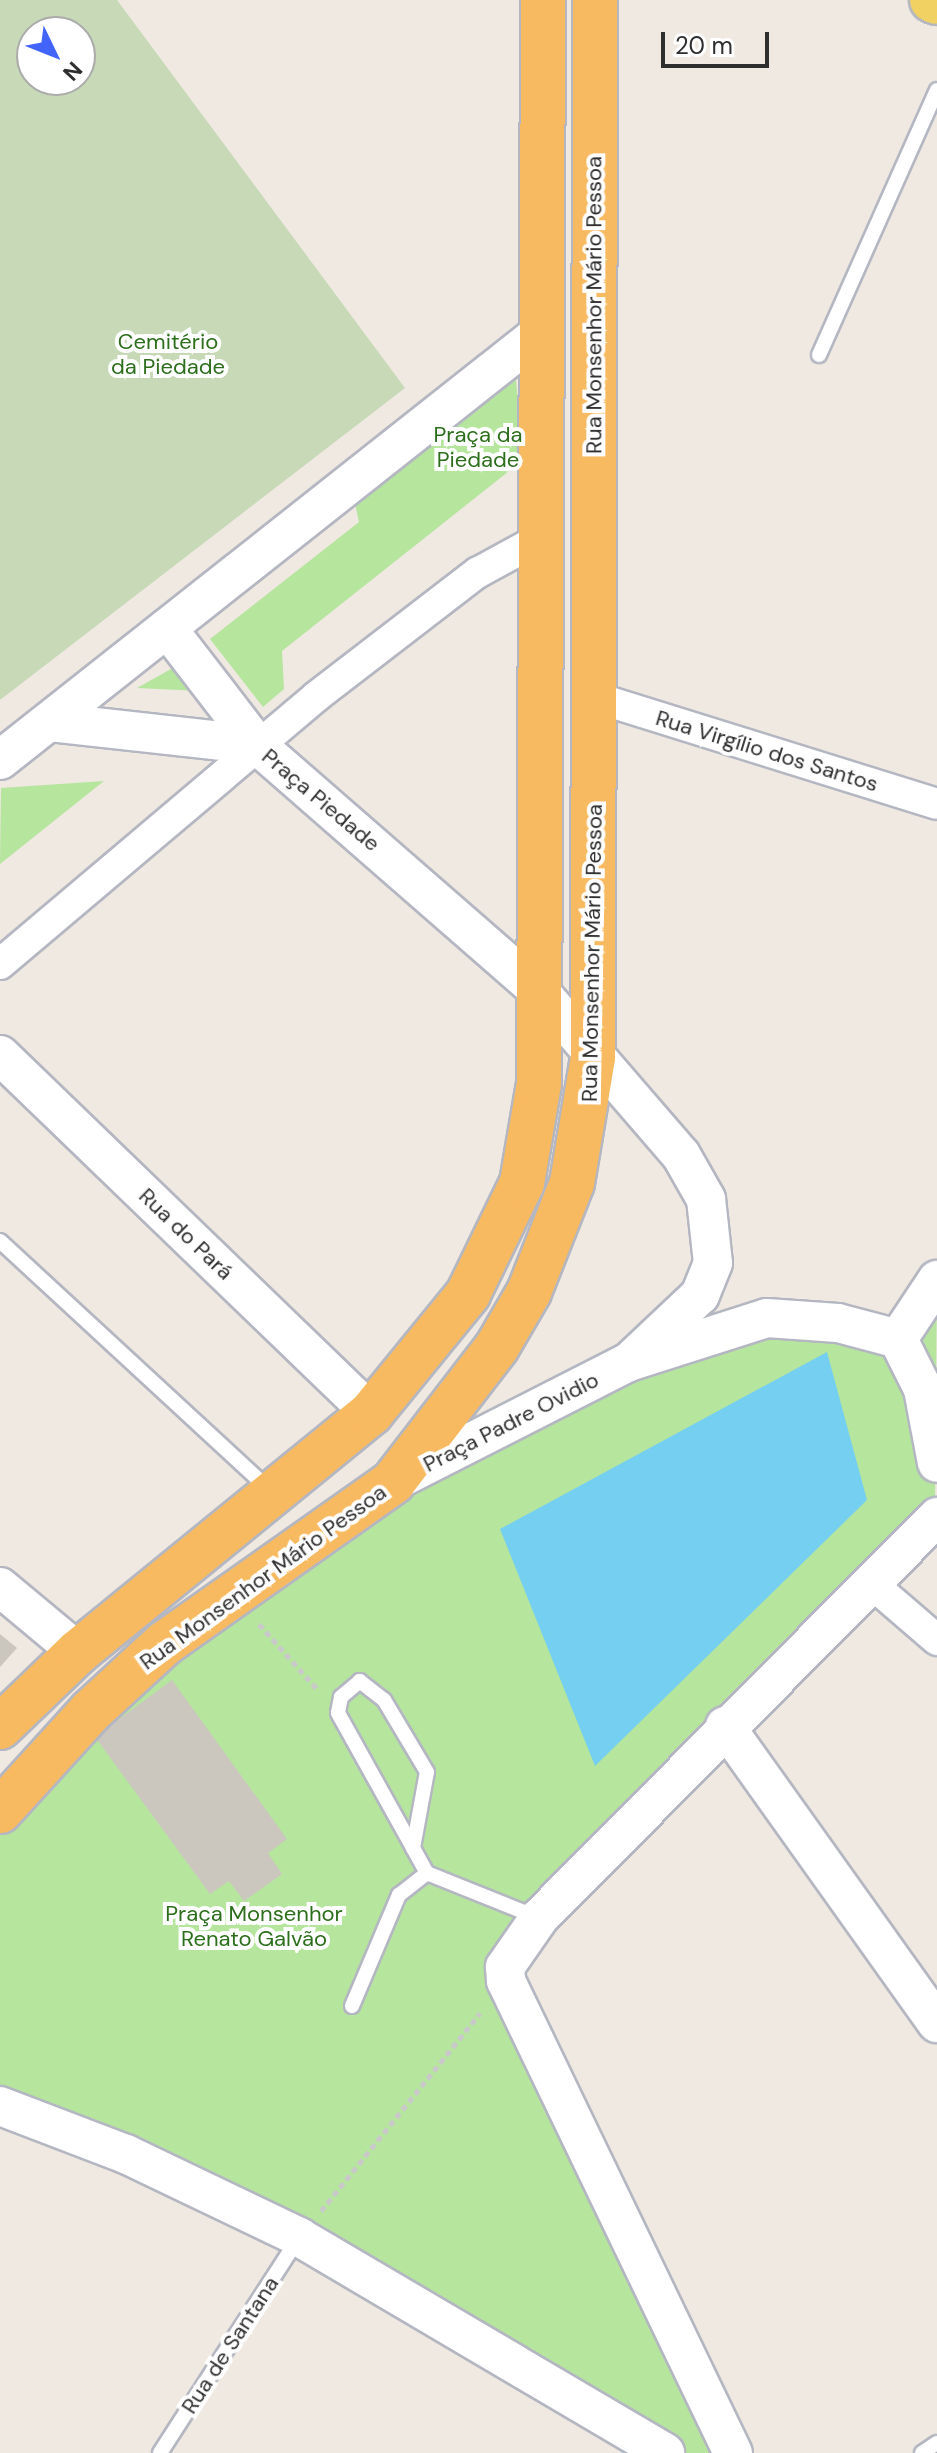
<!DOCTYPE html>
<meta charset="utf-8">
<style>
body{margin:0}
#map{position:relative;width:937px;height:2453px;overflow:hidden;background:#efe9e1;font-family:"DM Sans",sans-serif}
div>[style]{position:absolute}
.green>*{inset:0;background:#b6e59e}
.cemetery>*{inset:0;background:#c8d9b8}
.water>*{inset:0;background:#75cff0}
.building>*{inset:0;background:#cbc7bf}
.path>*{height:5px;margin-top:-2.5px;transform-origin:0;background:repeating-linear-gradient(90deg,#c9c9c9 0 6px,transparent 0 10px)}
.roads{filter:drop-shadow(2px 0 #b4b7c1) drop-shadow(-2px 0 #b4b7c1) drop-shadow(0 2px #b4b7c1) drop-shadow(0 -2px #b4b7c1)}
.service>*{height:14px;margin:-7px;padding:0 7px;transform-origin:7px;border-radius:7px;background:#fff}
.minor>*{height:30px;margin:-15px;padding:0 15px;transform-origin:15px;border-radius:15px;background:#fff}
.tertiary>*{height:38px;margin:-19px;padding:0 19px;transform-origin:19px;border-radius:19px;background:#fff}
.primary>*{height:44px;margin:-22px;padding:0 22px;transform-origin:22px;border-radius:22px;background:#f2d163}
.trunk>*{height:44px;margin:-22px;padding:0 22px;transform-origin:22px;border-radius:22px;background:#f8ba60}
span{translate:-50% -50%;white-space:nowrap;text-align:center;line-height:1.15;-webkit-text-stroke:8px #fff;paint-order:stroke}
.street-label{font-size:22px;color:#2e2e2e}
.park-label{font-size:22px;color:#2c6e1b}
.north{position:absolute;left:16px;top:16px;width:80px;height:80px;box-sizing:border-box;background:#fff;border:2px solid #ababab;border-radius:50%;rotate:133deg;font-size:22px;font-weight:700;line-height:32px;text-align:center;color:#2e2e2e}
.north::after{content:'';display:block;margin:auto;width:28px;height:36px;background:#4264fb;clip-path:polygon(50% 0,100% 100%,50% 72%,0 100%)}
.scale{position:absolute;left:661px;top:32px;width:108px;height:36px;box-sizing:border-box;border:4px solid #2e2e2e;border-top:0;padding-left:10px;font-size:24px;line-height:28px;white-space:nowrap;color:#2e2e2e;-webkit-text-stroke:6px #fff;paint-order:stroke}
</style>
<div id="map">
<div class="green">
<div style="clip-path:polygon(515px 368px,523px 460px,282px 651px,284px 689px,263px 707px,210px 639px,359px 522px,354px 499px)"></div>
<div style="clip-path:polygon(180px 664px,200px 691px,137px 688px)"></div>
<div style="clip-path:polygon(104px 781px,0 864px,1px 788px)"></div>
<div style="clip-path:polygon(937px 1280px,935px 1504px,509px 1952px,732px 2453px,668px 2453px,0 2091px,0 1832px,99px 1720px,394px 1492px,631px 1371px,769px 1326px,898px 1339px)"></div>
</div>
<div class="cemetery">
<div style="clip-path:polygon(evenodd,0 0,117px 0,405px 388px,0 700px,0 0,32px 32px,80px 32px,80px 80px,32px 80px,32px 32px)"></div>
</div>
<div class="water">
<div style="clip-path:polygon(827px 1352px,867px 1500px,595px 1766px,500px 1529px)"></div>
</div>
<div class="building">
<div style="clip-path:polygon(0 1634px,17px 1648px,0 1667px)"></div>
<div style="clip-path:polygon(172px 1680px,287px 1839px,268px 1853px,282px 1874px,244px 1901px,229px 1881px,210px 1894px,95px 1737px)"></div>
</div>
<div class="path">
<div style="left:259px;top:1624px;width:90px;rotate:48.2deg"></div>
<div style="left:321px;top:2211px;width:254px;rotate:-51.2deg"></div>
</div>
<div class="roads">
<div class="service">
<div style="left:819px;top:355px;width:290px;rotate:-66deg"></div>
<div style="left:0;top:1241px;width:369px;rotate:42.7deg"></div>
<div style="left:413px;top:1848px;width:77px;rotate:-79.6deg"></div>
<div style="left:427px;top:1772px;width:84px;rotate:-120.8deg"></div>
<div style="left:384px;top:1700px;width:31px;rotate:-142deg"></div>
<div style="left:360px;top:1681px;width:25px;rotate:140deg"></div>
<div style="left:341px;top:1697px;width:16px;rotate:101deg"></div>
<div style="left:338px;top:1713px;width:154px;rotate:60.9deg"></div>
<div style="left:413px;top:1848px;width:29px;rotate:61deg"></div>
<div style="left:352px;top:2006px;width:121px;rotate:-67.1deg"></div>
<div style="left:399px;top:1895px;width:36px;rotate:-38deg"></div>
<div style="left:427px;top:1873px;width:121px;rotate:21.9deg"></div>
<div style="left:160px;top:2453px;width:257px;rotate:-57.2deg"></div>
<div style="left:922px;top:2453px;width:18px;rotate:-34deg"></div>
</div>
<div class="minor">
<div style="left:597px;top:698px;width:356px;rotate:17.3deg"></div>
<div style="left:0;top:964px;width:415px;rotate:-40.2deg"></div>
<div style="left:317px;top:696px;width:202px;rotate:-37.6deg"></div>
<div style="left:477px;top:573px;width:77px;rotate:-28.6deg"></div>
<div style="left:872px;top:1584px;width:86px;rotate:40.7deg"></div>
</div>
<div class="tertiary">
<div style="left:167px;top:628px;width:148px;rotate:52.4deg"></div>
<div style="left:50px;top:722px;width:208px;rotate:6.3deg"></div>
<div style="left:257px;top:745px;width:377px;rotate:41.1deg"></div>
<div style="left:541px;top:993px;width:214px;rotate:49.2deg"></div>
<div style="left:681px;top:1155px;width:51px;rotate:60.4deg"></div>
<div style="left:706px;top:1199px;width:64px;rotate:83.8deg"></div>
<div style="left:713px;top:1263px;width:35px;rotate:112deg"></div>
<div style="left:700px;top:1295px;width:98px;rotate:136.7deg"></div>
<div style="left:0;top:760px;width:687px;rotate:-38.32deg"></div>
<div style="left:0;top:1055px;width:516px;rotate:43.98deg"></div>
<div style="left:898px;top:1339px;width:71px;rotate:-56.5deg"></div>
<div style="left:393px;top:1482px;width:265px;rotate:-27deg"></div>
<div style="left:629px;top:1362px;width:145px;rotate:-17.7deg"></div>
<div style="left:767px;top:1318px;width:71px;rotate:4deg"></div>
<div style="left:838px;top:1323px;width:62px;rotate:14.9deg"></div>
<div style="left:898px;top:1339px;width:56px;rotate:63.4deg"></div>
<div style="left:923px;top:1389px;width:75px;rotate:79.3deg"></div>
<div style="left:0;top:1587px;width:102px;rotate:39.8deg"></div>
<div style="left:725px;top:1726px;width:365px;rotate:54.5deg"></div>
<div style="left:0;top:2106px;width:135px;rotate:20.9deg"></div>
<div style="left:126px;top:2154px;width:192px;rotate:25.6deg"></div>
<div style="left:299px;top:2237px;width:425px;rotate:30.5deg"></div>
<div style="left:733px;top:2453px;width:524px;rotate:-115.68deg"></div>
<div style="left:506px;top:1981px;width:14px;rotate:-94deg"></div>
<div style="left:505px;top:1967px;width:60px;rotate:-55.2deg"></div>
<div style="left:539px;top:1918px;width:565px;rotate:-45.22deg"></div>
</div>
<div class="primary">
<div style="left:932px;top:0;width:5px;rotate:22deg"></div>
</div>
<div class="trunk">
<div style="left:0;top:1727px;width:108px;rotate:-43.9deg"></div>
<div style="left:78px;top:1652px;width:378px;rotate:-39.2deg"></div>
<div style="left:371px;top:1413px;width:154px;rotate:-50.8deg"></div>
<div style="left:468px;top:1294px;width:123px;rotate:-64.1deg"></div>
<div style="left:522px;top:1183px;width:100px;rotate:-80.3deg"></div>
<div style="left:539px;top:1084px;width:1084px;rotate:-89.79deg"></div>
<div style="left:0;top:1811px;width:135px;rotate:-47.7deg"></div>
<div style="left:91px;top:1711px;width:100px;rotate:-42.6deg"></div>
<div style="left:165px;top:1643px;width:279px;rotate:-35.2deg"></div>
<div style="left:393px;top:1482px;width:170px;rotate:-52.4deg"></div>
<div style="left:497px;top:1347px;width:64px;rotate:-59.8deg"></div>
<div style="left:529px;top:1292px;width:117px;rotate:-68.5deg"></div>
<div style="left:572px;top:1183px;width:128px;rotate:-80.5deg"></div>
<div style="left:593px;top:1057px;width:1057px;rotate:-89.89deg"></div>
</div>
</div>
<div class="street-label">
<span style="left:594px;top:305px;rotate:-90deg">Rua Monsenhor Mário Pessoa</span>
<span style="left:767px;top:751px;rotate:17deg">Rua Virgílio dos Santos</span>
<span style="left:321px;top:800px;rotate:40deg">Praça Piedade</span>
<span style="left:592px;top:953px;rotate:-89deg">Rua Monsenhor Mário Pessoa</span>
<span style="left:186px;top:1234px;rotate:44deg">Rua do Pará</span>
<span style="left:511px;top:1422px;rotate:-27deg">Praça Padre Ovidio</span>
<span style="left:263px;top:1577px;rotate:-36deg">Rua Monsenhor Mário Pessoa</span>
<span style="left:230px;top:2345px;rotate:-57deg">Rua de Santana</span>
</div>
<div class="park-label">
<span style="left:168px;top:354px">Cemitério<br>da Piedade</span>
<span style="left:478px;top:447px">Praça da<br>Piedade</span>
<span style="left:254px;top:1926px">Praça Monsenhor<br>Renato Galvão</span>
</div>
<div class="north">N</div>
<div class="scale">20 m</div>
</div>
